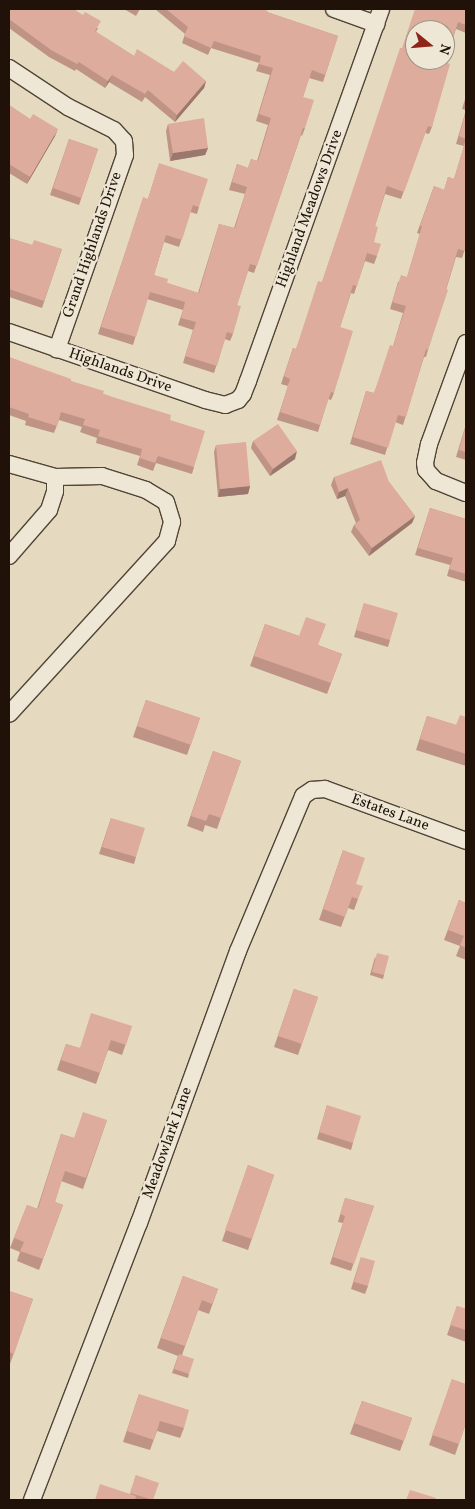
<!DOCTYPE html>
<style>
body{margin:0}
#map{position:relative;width:475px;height:1509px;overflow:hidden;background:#e5dabf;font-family:Vollkorn,serif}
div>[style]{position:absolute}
.roads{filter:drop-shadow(1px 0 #514436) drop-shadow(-1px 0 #514436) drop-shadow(0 1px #514436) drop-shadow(0 -1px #514436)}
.minor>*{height:16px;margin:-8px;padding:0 8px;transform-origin:8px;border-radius:8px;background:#eee7d5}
.wall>*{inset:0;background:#bf9486}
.shaded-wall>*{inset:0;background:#9b786d}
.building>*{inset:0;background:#deac9c}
span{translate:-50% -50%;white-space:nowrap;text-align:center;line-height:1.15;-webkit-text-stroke:4.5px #eee7d5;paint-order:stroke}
.street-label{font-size:15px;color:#201209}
.frame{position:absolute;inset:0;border:10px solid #201209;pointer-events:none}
.north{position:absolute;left:405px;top:20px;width:50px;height:50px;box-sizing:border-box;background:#eee7d5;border:1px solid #9c9283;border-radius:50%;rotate:107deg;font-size:14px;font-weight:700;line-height:20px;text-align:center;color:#201209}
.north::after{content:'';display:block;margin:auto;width:18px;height:22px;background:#8f2418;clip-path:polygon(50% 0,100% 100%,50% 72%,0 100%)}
</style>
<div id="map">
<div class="roads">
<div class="minor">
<div style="left:334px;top:9px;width:45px;rotate:19.7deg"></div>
<div style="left:9px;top:68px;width:71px;rotate:33.5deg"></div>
<div style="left:68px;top:107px;width:51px;rotate:26.6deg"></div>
<div style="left:114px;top:130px;width:15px;rotate:48deg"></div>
<div style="left:124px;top:141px;width:14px;rotate:86deg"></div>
<div style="left:125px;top:155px;width:206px;rotate:109.3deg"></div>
<div style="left:9px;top:332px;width:207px;rotate:19.1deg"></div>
<div style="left:205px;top:400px;width:21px;rotate:14deg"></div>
<div style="left:225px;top:405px;width:14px;rotate:-21deg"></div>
<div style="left:238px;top:400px;width:8px;rotate:-50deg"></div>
<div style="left:243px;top:394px;width:14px;rotate:-69deg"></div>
<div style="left:248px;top:381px;width:395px;rotate:-70.3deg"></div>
<div style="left:466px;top:343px;width:108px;rotate:110.1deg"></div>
<div style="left:429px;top:444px;width:19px;rotate:102deg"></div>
<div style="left:425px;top:463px;width:7px;rotate:82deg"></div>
<div style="left:426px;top:470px;width:15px;rotate:48deg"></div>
<div style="left:436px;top:481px;width:32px;rotate:22deg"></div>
<div style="left:9px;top:464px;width:48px;rotate:15.8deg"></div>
<div style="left:55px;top:477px;width:47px;rotate:-1.2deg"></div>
<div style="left:102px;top:476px;width:46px;rotate:17.7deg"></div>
<div style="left:146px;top:490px;width:23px;rotate:31deg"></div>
<div style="left:166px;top:502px;width:21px;rotate:73deg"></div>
<div style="left:172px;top:522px;width:20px;rotate:105deg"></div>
<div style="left:167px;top:541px;width:234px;rotate:132.4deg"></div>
<div style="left:9px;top:556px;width:61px;rotate:-49deg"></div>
<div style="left:49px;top:510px;width:20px;rotate:-72deg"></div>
<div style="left:55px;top:491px;width:14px;rotate:-90deg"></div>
<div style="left:32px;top:1500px;width:297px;rotate:-68.9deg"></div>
<div style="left:139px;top:1223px;width:289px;rotate:-70deg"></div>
<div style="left:238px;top:951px;width:168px;rotate:-67.2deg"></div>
<div style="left:303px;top:796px;width:11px;rotate:-34deg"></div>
<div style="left:312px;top:790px;width:13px;rotate:-4deg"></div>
<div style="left:325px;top:789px;width:150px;rotate:20.2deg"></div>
</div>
</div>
<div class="wall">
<div style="clip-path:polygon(9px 9px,98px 28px,96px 32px,134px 56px,174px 72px,206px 81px,204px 88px,175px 122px,145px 97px,142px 102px,109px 82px,105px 88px,76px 69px,75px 71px,49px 57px,9px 28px)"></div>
<div style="clip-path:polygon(124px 9px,140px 9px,136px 16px)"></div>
<div style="clip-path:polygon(155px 9px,262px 9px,267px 12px,338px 36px,323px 82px,309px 78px,303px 97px,305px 128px,302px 136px,301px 135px,254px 273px,248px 271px,237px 305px,233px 334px,230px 341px,225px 339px,214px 373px,183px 363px,193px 330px,178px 325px,183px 310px,147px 299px,133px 345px,98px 334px,141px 205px,148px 199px,157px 170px,199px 207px,197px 214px,190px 212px,179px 247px,164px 242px,154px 275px,167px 283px,198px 293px,219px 224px,234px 228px,245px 194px,229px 190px,237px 164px,248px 168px,251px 159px,257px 161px,268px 125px,256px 121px,270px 75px,256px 71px,259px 63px,211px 48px,208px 55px,182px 43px,185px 34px)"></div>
<div style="clip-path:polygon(466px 9px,466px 33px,456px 29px,445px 62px,432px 127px,429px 134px,425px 133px,401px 199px,385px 194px,375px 226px,374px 242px,377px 256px,374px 264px,365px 261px,354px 294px,351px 293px,340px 327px,334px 393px,331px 400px,328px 399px,318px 432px,277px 420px,288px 386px,281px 384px,293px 348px,296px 349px,322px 282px,402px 48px)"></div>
<div style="clip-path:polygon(466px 96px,466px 246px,462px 258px,456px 257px,428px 350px,426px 357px,424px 357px,403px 425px,395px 422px,385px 455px,350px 444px,366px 391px,374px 393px,393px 346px,403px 313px,390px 309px,398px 282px,407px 277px,420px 234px,417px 233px,434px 186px,444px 190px,448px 177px,454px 179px,464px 146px,456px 144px,466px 110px,462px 109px)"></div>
<div style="clip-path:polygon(9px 105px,55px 136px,27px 184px,9px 173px)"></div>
<div style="clip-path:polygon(168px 124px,208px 148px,205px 155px,170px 161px,166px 131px)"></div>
<div style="clip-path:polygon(69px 139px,98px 149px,79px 205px,50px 195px)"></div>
<div style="clip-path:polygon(9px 238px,32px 245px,62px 249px,42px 308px,9px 297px)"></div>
<div style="clip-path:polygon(9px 357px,170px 420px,194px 467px,192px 474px,156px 463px,153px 471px,137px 465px,140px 456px,96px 443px,97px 438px,80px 432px,82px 427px,59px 420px,54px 433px,25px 425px,26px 421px,9px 415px)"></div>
<div style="clip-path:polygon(466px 424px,466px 460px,456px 457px)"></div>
<div style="clip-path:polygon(253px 441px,295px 459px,270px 476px,251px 448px)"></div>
<div style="clip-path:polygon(216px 445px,250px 486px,248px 494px,218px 497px,214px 452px)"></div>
<div style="clip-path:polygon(334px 477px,389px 482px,415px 516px,412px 523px,369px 556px,351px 532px,354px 525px,356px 523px,345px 496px,337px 499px,331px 485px)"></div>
<div style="clip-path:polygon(430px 508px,466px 519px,466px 582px,447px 576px,450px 565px,415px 555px)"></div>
<div style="clip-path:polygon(364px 603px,390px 640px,388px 647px,354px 637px)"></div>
<div style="clip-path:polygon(265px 624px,299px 636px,318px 645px,342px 654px,327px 694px,250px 666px)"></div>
<div style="clip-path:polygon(146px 700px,200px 718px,187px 755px,133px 737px)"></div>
<div style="clip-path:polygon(427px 716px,456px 725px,466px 717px,466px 766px,416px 750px)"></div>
<div style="clip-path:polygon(213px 751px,241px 761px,217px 829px,205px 825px,203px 832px,187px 826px)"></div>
<div style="clip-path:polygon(111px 818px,136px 857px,134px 864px,99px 854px)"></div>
<div style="clip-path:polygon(343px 850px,356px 884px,358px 899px,354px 910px,348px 908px,341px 927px,319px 920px)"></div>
<div style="clip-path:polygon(459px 900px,466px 903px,466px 960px,456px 956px,460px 946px,444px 940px)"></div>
<div style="clip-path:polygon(375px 957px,384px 975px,383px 979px,370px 975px)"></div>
<div style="clip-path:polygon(294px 989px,318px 997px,298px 1055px,274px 1047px)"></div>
<div style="clip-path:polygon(132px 1026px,122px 1055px,108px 1050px,96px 1084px,57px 1070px,66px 1044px,79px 1048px)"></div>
<div style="clip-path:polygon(327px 1105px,353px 1143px,351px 1150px,317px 1139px)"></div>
<div style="clip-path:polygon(107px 1120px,83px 1189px,61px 1181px,55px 1202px,63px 1205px,39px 1270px,17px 1261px,20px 1252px,10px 1248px,27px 1205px,37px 1209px,61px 1134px,74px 1138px)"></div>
<div style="clip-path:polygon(248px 1165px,274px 1175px,248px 1250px,222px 1241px)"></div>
<div style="clip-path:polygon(345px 1198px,374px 1206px,351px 1271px,330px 1264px,343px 1223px,338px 1222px)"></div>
<div style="clip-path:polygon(361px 1257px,368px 1286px,365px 1294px,351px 1289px)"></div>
<div style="clip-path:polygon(183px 1276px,218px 1289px,209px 1314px,198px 1310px,182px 1355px,189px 1374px,188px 1378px,172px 1373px,178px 1356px,157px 1348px)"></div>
<div style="clip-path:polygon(9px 1291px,33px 1299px,10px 1364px,9px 1364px)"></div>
<div style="clip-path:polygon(457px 1306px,466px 1309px,466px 1342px,447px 1335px)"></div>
<div style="clip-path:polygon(452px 1379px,466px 1423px,455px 1455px,429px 1445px)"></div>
<div style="clip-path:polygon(139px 1394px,184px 1428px,180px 1438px,157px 1431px,150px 1450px,123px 1442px)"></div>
<div style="clip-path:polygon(362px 1401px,412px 1418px,400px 1451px,350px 1434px)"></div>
<div style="clip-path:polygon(136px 1475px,153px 1500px,95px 1500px,130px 1494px)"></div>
</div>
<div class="shaded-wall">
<div style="clip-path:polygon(112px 75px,109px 82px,105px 88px,108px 81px)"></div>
<div style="clip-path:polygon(206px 81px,204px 88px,175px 122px,177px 115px)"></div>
<div style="clip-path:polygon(58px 129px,55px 136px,27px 184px,30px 177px)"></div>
<div style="clip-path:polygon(208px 148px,205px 155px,170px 161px,173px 153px)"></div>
<div style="clip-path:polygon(297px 451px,295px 459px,270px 476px,273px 469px)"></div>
<div style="clip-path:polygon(250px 486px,248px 494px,218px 497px,220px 489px)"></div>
<div style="clip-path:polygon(348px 488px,345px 496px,337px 499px,339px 492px)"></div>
<div style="clip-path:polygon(415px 516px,412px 523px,369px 556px,372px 548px)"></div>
</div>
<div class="building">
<div style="clip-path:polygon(9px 9px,74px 9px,83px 15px,85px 12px,101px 21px,95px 31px,134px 56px,137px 49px,174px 72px,183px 61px,206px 81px,177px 115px,148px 90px,145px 94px,112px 75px,108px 81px,79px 62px,77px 64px,51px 50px,9px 19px)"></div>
<div style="clip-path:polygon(166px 9px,262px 9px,268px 11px,267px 12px,338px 36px,325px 75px,312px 70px,303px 97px,314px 100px,305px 128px,303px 128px,257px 266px,250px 264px,237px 305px,241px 306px,233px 334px,227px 332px,217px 366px,185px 356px,196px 322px,181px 318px,185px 302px,150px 292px,136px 337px,101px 327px,143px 197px,148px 199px,159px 163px,208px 179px,199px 207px,193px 205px,182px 240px,166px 235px,154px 275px,168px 279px,167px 283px,199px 293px,219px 224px,235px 228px,247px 187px,232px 182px,237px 164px,248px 168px,251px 159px,258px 161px,271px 118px,259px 114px,273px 68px,259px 64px,261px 56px,214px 41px,211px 48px,184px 36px,188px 27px)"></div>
<div style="clip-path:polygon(evenodd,415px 9px,466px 9px,466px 25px,458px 22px,445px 62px,450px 64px,432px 127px,428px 126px,404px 192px,387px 186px,375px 226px,378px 227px,374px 242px,381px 244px,377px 256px,367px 253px,357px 286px,353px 285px,340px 327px,353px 331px,334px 393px,331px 392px,320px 425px,280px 412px,290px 379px,284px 376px,293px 348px,296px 349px,318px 281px,322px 282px,400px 48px,402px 48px,415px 9px,415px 30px,445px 30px,445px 60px,415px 60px,415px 30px)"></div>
<div style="clip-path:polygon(9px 105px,30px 119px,33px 114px,58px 129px,30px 177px,9px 164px)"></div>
<div style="clip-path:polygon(466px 111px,466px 139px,459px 136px)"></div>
<div style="clip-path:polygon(204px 118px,208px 148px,173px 153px,168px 124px)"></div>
<div style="clip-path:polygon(69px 139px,98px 149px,81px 198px,53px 188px)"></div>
<div style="clip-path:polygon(466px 139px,466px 246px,465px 251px,458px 249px,446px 289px,448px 290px,428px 350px,426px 349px,406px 417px,398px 415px,388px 448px,353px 437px,366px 391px,374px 393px,390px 345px,393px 346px,406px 306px,392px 302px,401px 275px,407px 277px,422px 226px,420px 226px,434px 186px,444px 190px,448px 177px,454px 179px)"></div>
<div style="clip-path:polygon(9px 238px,32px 245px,34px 240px,62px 249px,44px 301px,9px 289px)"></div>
<div style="clip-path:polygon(9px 357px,71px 379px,71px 381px,104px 391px,103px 394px,171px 415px,170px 420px,205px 431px,194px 467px,158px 456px,155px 463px,140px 458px,142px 449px,98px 436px,100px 430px,83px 425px,85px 419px,61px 412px,57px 426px,28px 417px,29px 414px,9px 407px)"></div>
<div style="clip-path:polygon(278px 424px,297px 451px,273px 469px,253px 441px)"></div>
<div style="clip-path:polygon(466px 425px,466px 452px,459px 450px)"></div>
<div style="clip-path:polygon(246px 442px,250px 486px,220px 489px,216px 445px)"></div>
<div style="clip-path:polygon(381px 460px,389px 482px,415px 516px,372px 548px,354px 525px,360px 520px,348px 488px,339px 492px,334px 477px)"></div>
<div style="clip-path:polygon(430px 508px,466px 519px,466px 574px,449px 569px,453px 558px,418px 548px)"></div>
<div style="clip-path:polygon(364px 603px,398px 613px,390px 640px,356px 630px)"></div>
<div style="clip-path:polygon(306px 617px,326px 624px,318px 645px,342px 654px,331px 683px,254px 656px,265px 624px,299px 636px)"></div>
<div style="clip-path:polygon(146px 700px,200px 718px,191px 745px,137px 726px)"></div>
<div style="clip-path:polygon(460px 715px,466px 717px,466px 754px,420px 739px,427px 716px,456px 725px)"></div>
<div style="clip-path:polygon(213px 751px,241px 761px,221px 818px,209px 814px,206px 821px,191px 816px)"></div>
<div style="clip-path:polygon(111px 818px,145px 828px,136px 857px,102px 847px)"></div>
<div style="clip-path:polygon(343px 850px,365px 858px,356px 884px,363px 886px,358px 899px,352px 897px,345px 917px,323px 909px)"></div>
<div style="clip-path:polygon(459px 900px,466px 903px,466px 948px,460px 945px,464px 936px,448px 930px)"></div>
<div style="clip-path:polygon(377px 953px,389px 956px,384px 975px,372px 972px)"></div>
<div style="clip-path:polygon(294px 989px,318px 997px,302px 1044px,278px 1036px)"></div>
<div style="clip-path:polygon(91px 1013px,132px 1026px,126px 1045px,111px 1040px,100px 1073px,61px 1060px,66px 1044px,80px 1048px)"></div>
<div style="clip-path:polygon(327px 1105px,361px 1116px,353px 1143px,319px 1132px)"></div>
<div style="clip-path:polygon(83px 1112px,107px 1120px,86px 1178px,65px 1171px,55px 1202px,63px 1205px,43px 1259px,20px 1251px,24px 1242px,14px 1238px,27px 1205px,38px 1209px,61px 1134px,74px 1138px)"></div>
<div style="clip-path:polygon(248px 1165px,274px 1175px,252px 1239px,225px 1230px)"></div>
<div style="clip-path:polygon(345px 1198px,374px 1206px,354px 1264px,333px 1257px,345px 1216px,340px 1214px)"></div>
<div style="clip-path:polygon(361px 1257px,375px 1261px,368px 1286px,354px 1282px)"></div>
<div style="clip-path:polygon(183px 1276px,218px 1289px,212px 1304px,202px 1300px,185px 1346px,161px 1338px)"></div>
<div style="clip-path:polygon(9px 1291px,33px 1299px,14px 1354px,9px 1352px)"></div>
<div style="clip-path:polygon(457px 1306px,466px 1309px,466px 1330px,450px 1325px)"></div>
<div style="clip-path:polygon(179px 1354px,194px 1359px,189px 1374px,174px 1369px)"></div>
<div style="clip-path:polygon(452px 1379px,466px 1384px,466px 1423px,459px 1444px,432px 1435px)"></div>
<div style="clip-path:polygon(139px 1394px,189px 1410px,184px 1428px,160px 1421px,154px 1440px,127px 1431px)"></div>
<div style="clip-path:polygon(362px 1401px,412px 1418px,404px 1441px,354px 1423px)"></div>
<div style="clip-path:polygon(136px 1475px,159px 1483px,153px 1500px,130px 1493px)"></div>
<div style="clip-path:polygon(100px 1484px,136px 1496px,135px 1500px,95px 1500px)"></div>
<div style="clip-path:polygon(410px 1490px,436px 1498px,435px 1500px,406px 1500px)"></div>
</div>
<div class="street-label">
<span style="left:310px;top:209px;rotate:-70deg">Highland Meadows Drive</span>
<span style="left:93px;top:245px;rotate:-71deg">Grand Highlands Drive</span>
<span style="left:120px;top:371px;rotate:19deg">Highlands Drive</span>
<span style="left:390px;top:813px;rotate:20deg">Estates Lane</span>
<span style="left:168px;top:1143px;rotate:-70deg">Meadowlark Lane</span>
</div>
<div class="frame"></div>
<div class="north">N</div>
</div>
